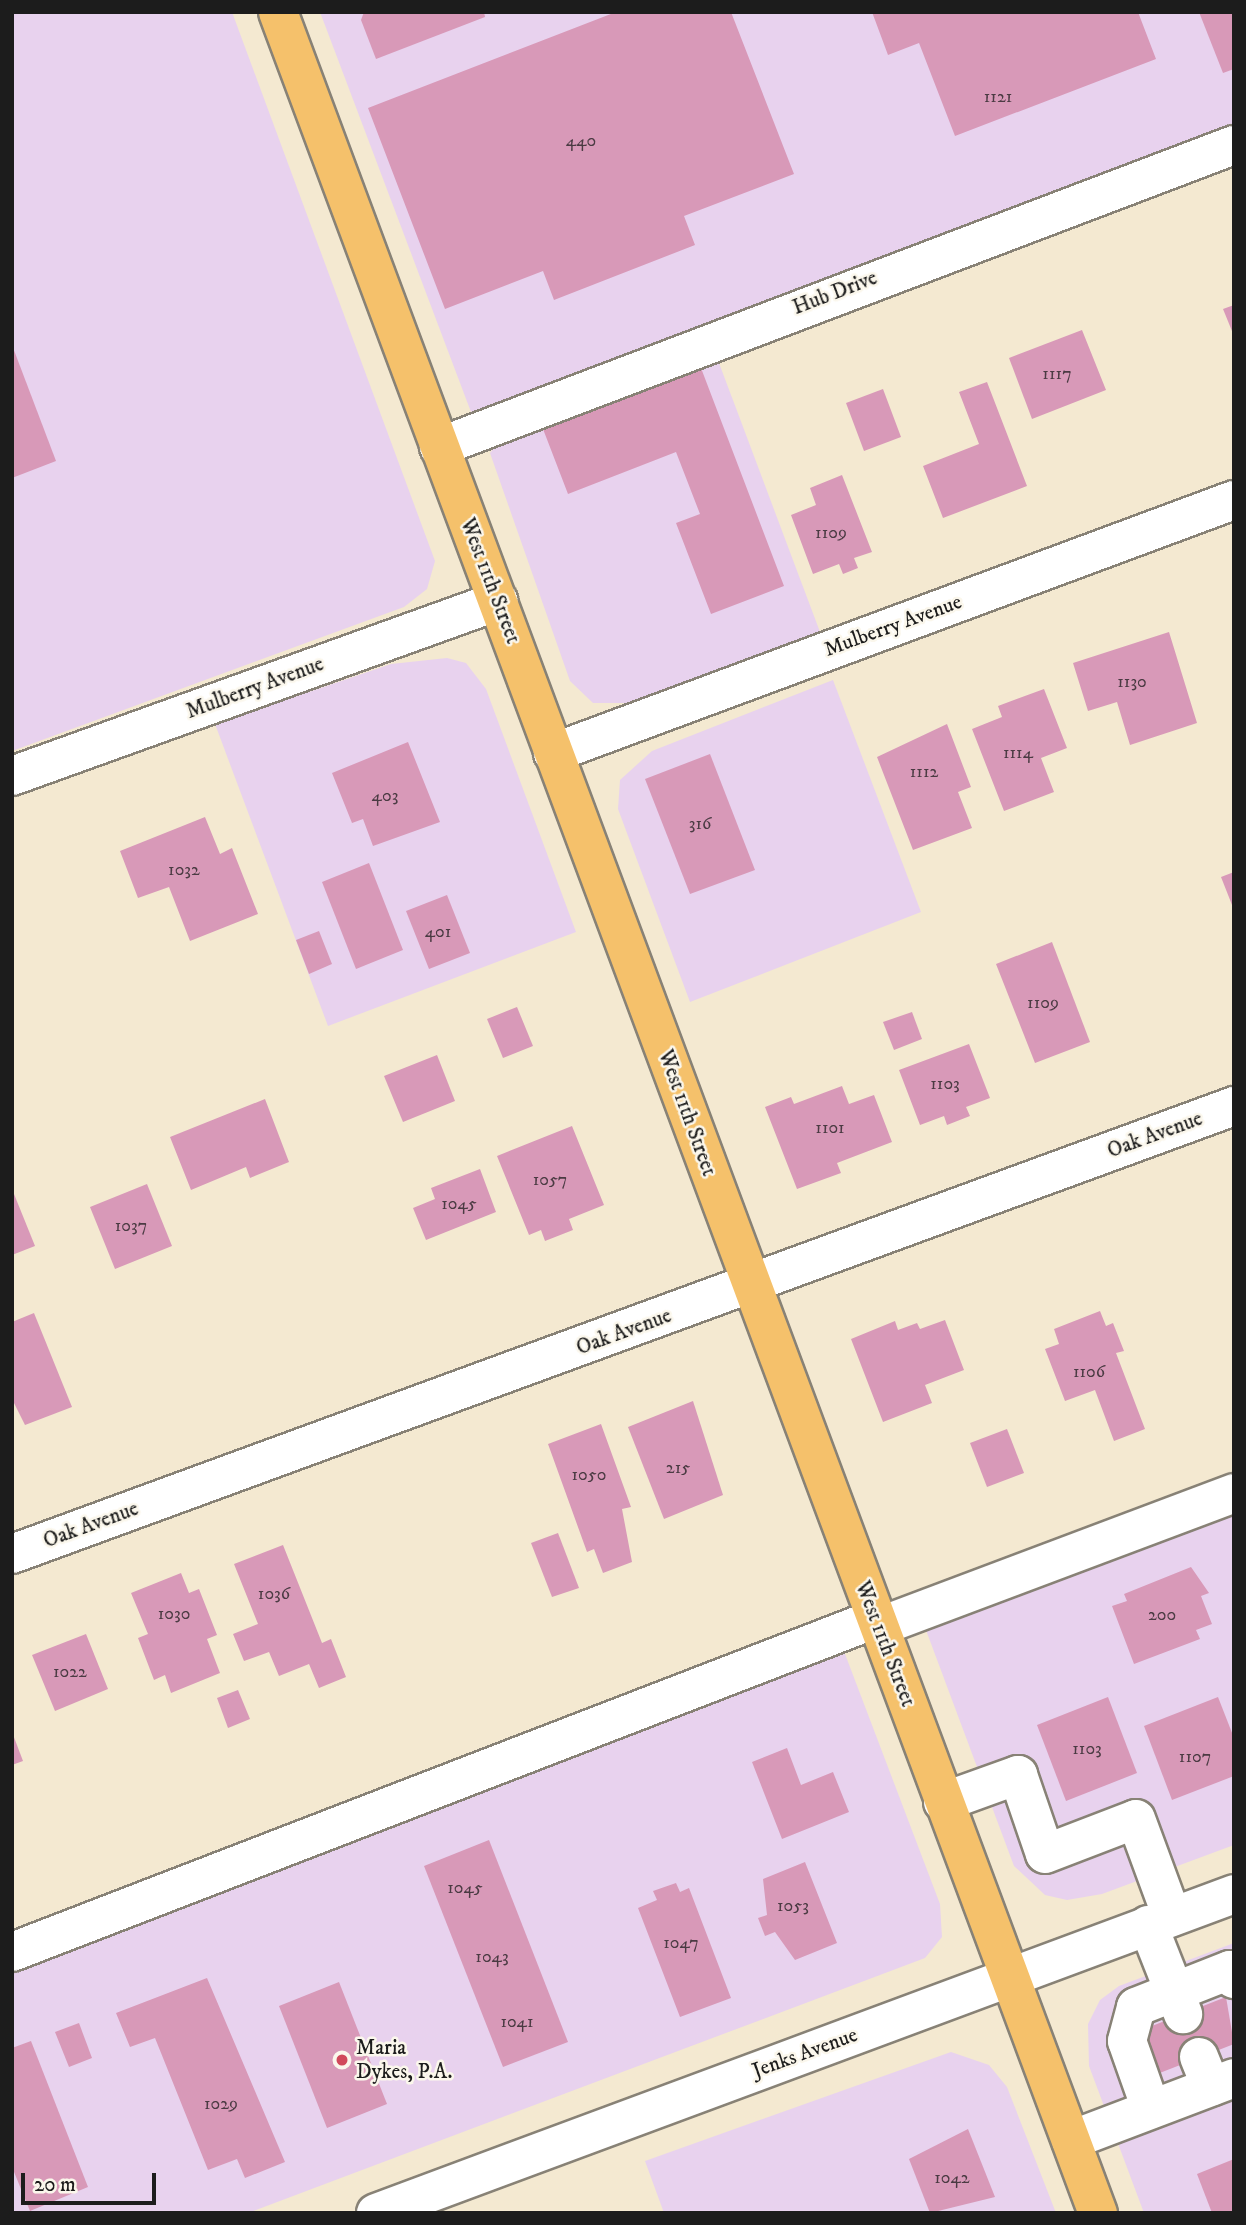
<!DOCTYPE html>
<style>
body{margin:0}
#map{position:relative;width:1246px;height:2225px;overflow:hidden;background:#f4e9d1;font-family:"IM FELL DW Pica",serif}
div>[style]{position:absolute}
.built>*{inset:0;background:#e8d2ee}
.building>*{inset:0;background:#d899b8}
.roads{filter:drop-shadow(2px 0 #888276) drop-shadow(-2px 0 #888276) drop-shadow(0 2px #888276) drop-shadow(0 -2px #888276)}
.minor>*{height:38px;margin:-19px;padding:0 19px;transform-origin:19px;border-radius:19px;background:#fff}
.major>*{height:38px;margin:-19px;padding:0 19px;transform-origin:19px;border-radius:19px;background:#f5c16b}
.dots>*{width:19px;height:19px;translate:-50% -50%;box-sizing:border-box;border:4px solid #fbf7ec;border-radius:50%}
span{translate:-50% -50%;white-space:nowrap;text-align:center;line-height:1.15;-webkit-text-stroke:5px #fbf7ec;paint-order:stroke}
.number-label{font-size:18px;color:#4b3b43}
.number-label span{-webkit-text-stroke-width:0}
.street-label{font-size:21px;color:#1c1c1c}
.poi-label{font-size:21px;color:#1c1c1c}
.left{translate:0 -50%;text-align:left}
.frame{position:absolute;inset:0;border:14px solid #1c1c1c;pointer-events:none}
.scale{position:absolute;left:21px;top:2173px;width:135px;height:32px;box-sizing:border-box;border:4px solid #1c1c1c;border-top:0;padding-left:9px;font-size:21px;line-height:24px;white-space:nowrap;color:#1c1c1c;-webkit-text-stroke:5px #fbf7ec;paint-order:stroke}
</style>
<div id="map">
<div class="built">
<div style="clip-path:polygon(12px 12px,232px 12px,435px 561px,427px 589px,404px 607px,12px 751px)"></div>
<div style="clip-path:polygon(320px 12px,1234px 12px,1234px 129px,471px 412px)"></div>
<div style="clip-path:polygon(716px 355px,823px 640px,708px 683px,626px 703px,593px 703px,570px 681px,490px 453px,498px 443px)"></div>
<div style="clip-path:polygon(447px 658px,466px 663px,486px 689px,576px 932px,328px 1026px,215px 724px,391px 664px)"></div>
<div style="clip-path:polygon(833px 680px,921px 912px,690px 1002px,618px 809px,620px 780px,652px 751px)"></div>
<div style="clip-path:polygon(1234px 1478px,1234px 1845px,1102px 1894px,1067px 1900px,1045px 1895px,1014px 1866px,914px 1598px)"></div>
<div style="clip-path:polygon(834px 1625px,940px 1904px,942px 1937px,925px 1958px,248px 2213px,12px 2213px,12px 1940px)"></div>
<div style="clip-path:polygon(1234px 1943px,1234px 2213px,1144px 2213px,1089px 2066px,1088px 2024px,1100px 2000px,1119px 1986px)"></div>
<div style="clip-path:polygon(951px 2052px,989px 2065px,1007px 2087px,1056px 2213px,664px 2213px,645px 2161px)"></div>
</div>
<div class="building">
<div style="clip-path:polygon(364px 12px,484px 12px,485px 17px,376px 59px,361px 20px)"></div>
<div style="clip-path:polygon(616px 12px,731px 12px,794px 174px,684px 216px,695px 245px,554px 300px,543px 271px,445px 309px,368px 108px)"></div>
<div style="clip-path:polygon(872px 12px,1138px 12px,1156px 59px,955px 136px,919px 43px,888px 55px)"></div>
<div style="clip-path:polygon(1199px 12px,1234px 12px,1234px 69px,1223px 73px)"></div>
<div style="clip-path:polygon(1234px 305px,1234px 336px,1223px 309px)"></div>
<div style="clip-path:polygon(1082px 330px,1106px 390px,1032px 419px,1009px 358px)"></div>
<div style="clip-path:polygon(12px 345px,56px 461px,12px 478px)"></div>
<div style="clip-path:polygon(701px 368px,784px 586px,711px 614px,676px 523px,700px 514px,676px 452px,568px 494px,543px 429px)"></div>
<div style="clip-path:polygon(987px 382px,1027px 486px,943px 518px,923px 466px,979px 444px,959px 392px)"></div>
<div style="clip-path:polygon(883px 389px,901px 437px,864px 451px,846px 403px)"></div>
<div style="clip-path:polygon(842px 475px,872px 552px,854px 558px,858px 568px,843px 574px,839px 564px,813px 574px,791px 515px,816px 505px,810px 488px)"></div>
<div style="clip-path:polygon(1169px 632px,1197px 723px,1130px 745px,1117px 702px,1088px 711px,1073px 663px)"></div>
<div style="clip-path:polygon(1044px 689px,1067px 748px,1041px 758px,1054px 792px,1004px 811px,972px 729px,1002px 717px,998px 706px)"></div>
<div style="clip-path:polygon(947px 724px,971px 787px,958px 792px,972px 828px,913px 850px,877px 757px)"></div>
<div style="clip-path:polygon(408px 742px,440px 822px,373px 846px,363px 819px,352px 823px,332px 773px)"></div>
<div style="clip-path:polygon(710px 754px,755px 870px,690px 894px,645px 779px)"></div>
<div style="clip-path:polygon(205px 817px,220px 854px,232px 848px,258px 914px,190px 941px,169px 887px,138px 898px,120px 851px)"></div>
<div style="clip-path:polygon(369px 863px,403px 950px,356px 969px,322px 882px)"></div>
<div style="clip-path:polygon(1234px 872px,1234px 910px,1221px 877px)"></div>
<div style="clip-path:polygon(447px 895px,470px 953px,429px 969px,406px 911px)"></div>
<div style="clip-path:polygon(319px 931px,332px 964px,309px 974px,296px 940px)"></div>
<div style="clip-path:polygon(1052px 942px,1090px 1042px,1035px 1063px,996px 964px)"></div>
<div style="clip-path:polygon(517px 1007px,533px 1046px,503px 1058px,487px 1019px)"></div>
<div style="clip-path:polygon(912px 1012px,922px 1039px,894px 1050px,883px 1022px)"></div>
<div style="clip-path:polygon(969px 1044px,990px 1098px,966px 1107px,970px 1116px,947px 1125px,944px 1116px,920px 1125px,899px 1070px)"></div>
<div style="clip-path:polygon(437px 1055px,455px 1101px,403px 1122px,384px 1076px)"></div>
<div style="clip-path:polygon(842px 1086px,849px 1104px,874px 1095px,892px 1142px,837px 1163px,841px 1173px,797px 1189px,765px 1107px,791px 1097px,794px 1104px)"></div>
<div style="clip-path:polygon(265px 1099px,289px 1162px,250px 1178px,246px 1167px,191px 1190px,170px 1137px)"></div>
<div style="clip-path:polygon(572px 1126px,604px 1205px,569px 1219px,573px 1230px,545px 1241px,541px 1230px,529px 1235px,497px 1156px)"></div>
<div style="clip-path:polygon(480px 1169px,496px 1212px,426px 1240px,413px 1208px,435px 1199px,431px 1188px)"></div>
<div style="clip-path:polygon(147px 1184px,172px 1246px,115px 1269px,90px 1207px)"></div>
<div style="clip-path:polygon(12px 1189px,35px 1246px,12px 1255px)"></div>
<div style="clip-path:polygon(1100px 1311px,1106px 1326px,1113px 1323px,1124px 1351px,1116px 1353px,1145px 1429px,1114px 1441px,1095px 1390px,1065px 1401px,1045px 1349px,1059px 1344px,1054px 1329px)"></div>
<div style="clip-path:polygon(34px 1313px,72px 1407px,25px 1425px,12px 1399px,12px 1322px)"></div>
<div style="clip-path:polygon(945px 1320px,964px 1370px,925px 1385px,932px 1403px,883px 1422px,851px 1339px,895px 1321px,898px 1330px,917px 1323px,920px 1329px)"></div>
<div style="clip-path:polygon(693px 1401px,723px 1495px,664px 1519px,628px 1427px)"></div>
<div style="clip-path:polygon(601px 1424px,631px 1507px,622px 1509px,632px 1562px,603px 1573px,594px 1549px,587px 1552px,548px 1444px)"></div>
<div style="clip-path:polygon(1007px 1429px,1024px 1473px,987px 1487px,970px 1443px)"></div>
<div style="clip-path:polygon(558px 1533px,579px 1588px,552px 1597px,531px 1543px)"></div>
<div style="clip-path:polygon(283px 1545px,322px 1643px,331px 1639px,346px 1677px,319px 1688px,309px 1664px,279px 1676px,269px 1652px,244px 1661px,233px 1634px,258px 1624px,234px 1564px)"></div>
<div style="clip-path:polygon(1191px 1567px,1209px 1593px,1201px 1596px,1212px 1624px,1196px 1630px,1200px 1639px,1134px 1664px,1112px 1606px,1127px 1601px,1124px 1594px)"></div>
<div style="clip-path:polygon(181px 1573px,189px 1593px,199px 1589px,217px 1635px,207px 1639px,220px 1673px,171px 1693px,165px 1675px,154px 1680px,138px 1638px,148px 1634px,131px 1593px)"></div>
<div style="clip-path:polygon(86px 1634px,108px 1689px,55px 1711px,32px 1655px)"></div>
<div style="clip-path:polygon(238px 1690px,250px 1719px,228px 1728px,217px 1698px)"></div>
<div style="clip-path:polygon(1108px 1697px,1137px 1773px,1066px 1801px,1037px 1725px)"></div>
<div style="clip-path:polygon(1218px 1697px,1234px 1738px,1234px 1776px,1172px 1800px,1144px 1726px)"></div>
<div style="clip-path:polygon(12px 1732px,23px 1761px,12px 1765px)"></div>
<div style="clip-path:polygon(787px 1748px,801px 1785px,833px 1772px,849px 1812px,782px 1839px,752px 1762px)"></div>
<div style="clip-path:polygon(489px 1840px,568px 2042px,503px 2067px,424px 1866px)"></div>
<div style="clip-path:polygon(805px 1862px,837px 1943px,795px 1960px,775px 1932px,765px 1936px,758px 1918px,767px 1915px,763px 1879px)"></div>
<div style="clip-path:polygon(676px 1883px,680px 1892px,689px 1888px,731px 1998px,680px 2017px,638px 1908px,657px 1900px,653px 1891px)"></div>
<div style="clip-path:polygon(207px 1978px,285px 2162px,245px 2178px,237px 2159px,208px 2170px,155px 2038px,130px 2047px,116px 2013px)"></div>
<div style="clip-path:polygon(339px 1982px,387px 2104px,327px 2128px,279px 2006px)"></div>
<div style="clip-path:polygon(1226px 1997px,1234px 2044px,1152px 2076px,1134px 2033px)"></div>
<div style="clip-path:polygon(79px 2023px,92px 2058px,69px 2067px,55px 2032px)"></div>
<div style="clip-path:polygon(31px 2041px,88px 2187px,30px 2211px,12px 2167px,12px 2048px)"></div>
<div style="clip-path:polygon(968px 2129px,995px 2197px,930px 2213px,909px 2159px)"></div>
<div style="clip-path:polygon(1234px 2159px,1234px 2213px,1212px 2213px,1197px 2174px)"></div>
</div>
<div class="roads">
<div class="minor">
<div style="left:439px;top:447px;width:850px;rotate:-20.8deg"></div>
<div style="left:553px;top:753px;width:726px;rotate:-20.38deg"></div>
<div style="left:12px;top:776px;width:517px;rotate:-19.8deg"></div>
<div style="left:12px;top:1554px;width:1302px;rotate:-20.13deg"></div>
<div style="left:878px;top:1627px;width:380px;rotate:-20.6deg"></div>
<div style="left:943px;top:1802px;width:80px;rotate:-19.8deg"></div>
<div style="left:1018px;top:1775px;width:83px;rotate:71.1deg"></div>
<div style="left:1045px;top:1854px;width:97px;rotate:-21deg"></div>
<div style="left:1136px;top:1819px;width:104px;rotate:69.8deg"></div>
<div style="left:1148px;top:1925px;width:96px;rotate:68.5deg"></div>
<div style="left:12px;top:1952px;width:925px;rotate:-21.1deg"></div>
<div style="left:1199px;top:2057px;width:32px;rotate:68deg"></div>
<div style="left:1151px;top:2109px;width:72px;rotate:-109.4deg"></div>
<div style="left:1127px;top:2041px;width:35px;rotate:-75deg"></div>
<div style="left:1136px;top:2007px;width:101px;rotate:-21.5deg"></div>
<div style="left:1230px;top:1970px;width:10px;rotate:66deg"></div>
<div style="left:1071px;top:2140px;width:174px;rotate:-20.8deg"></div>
<div style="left:376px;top:2213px;width:915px;rotate:-20.39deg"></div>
</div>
<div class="major">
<div style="left:278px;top:12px;width:2349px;rotate:69.57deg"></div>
</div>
</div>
<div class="dots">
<div style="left:342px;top:2060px;background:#d1495b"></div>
</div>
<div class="number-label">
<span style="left:998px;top:97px">1121</span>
<span style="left:581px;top:141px">440</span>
<span style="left:1057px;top:374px">1117</span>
<span style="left:831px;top:533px">1109</span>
<span style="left:1132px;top:682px">1130</span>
<span style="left:1018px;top:753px">1114</span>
<span style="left:924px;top:772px">1112</span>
<span style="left:385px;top:796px">403</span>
<span style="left:700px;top:824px">316</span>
<span style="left:184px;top:870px">1032</span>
<span style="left:438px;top:932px">401</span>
<span style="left:1043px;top:1003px">1109</span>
<span style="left:945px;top:1084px">1103</span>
<span style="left:830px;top:1128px">1101</span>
<span style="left:550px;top:1180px">1057</span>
<span style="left:459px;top:1204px">1045</span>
<span style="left:131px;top:1226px">1037</span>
<span style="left:1089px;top:1372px">1106</span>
<span style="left:678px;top:1468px">215</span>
<span style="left:589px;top:1475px">1050</span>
<span style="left:274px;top:1594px">1036</span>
<span style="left:174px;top:1614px">1030</span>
<span style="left:1162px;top:1615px">200</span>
<span style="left:70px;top:1672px">1022</span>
<span style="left:1087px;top:1749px">1103</span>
<span style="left:1195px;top:1757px">1107</span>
<span style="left:465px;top:1888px">1045</span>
<span style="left:793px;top:1906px">1053</span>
<span style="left:681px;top:1943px">1047</span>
<span style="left:492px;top:1957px">1043</span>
<span style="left:517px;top:2022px">1041</span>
<span style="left:221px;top:2104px">1029</span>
<span style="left:952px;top:2178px">1042</span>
</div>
<div class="street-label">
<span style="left:835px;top:293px;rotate:-21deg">Hub Drive</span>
<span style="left:490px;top:581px;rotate:69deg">West 11th Street</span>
<span style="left:893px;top:626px;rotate:-20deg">Mulberry Avenue</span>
<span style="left:255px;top:688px;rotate:-20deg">Mulberry Avenue</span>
<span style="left:687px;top:1113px;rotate:70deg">West 11th Street</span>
<span style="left:1155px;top:1135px;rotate:-20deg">Oak Avenue</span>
<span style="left:624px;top:1332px;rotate:-20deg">Oak Avenue</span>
<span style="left:91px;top:1525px;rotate:-20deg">Oak Avenue</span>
<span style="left:885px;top:1644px;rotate:69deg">West 11th Street</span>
<span style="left:805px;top:2053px;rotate:-20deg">Jenks Avenue</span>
</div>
<div class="poi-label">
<span class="left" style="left:356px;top:2060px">Maria<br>Dykes, P.A.</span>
</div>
<div class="frame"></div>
<div class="scale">20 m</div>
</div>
